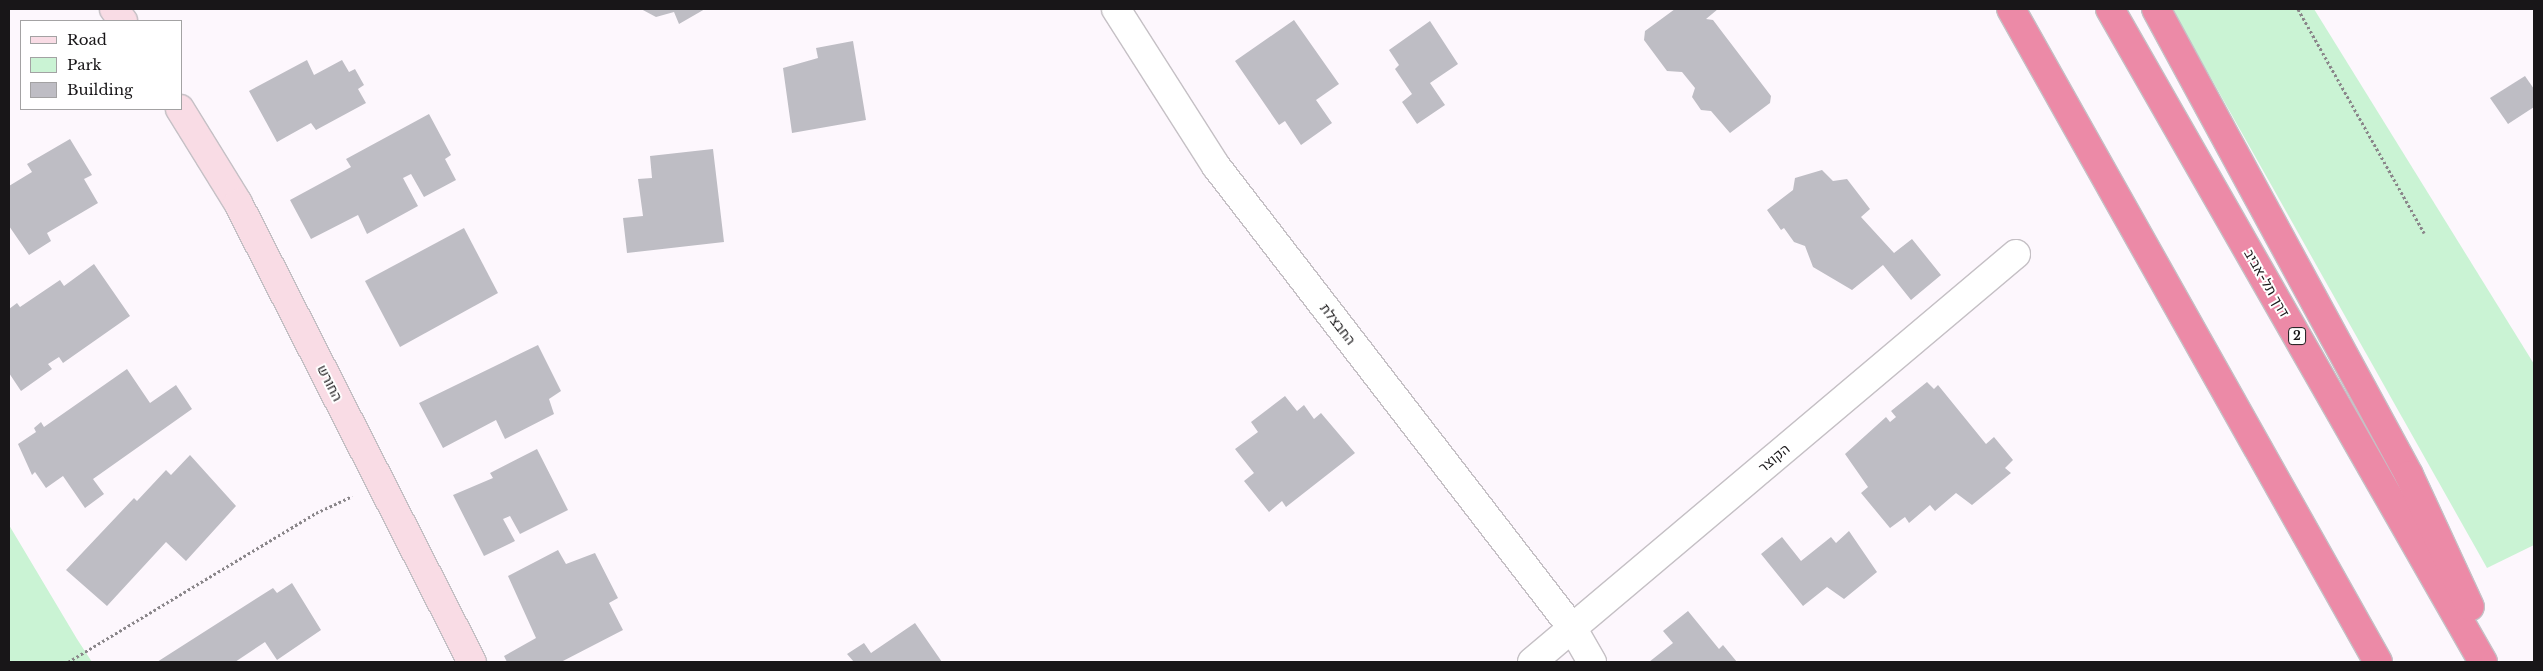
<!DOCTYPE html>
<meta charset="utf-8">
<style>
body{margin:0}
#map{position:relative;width:2543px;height:671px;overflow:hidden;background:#fdf7fd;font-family:"Libre Baskerville",Heebo,serif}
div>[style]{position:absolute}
.green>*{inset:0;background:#caf3d4}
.building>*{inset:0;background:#bebdc4}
.path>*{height:3px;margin-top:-1.5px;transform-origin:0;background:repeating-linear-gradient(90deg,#8a868a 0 2.5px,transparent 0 5px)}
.roads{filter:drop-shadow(1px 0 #c5c0c5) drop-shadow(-1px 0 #c5c0c5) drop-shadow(0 1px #c5c0c5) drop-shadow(0 -1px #c5c0c5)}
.street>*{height:28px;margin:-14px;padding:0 14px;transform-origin:14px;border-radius:14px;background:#fff}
.secondary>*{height:28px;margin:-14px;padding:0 14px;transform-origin:14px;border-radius:14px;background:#f9dce5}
.highway>*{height:28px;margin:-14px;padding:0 14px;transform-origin:14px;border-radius:14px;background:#ec8aa7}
span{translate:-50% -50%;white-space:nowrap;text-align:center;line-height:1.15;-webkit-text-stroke:4px #fff;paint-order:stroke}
.shield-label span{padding:1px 4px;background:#fff;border:1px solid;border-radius:4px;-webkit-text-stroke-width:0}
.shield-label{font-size:12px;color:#181618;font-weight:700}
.street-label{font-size:14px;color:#181618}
.frame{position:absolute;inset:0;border:10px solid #181618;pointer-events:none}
.legend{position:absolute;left:20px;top:20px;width:162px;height:90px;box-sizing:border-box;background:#fff;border:1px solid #a3a2a3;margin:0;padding:6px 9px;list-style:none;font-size:15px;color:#181618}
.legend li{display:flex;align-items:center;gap:10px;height:25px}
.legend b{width:25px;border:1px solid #a3a2a3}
</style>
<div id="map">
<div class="green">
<div style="clip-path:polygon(2172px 9px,2314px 9px,2534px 364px,2534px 545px,2487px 568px)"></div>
<div style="clip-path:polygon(9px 525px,77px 639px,92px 662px,9px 662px)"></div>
</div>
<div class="building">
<div style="clip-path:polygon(641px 9px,705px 9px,679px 24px,674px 12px,656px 17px)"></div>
<div style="clip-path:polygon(1675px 9px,1718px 9px,1706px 19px,1713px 20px,1771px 96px,1770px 103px,1730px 133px,1711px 111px,1701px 110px,1692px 97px,1695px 88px,1682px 72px,1667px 71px,1644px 40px,1645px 31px)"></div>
<div style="clip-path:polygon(1294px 20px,1339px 84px,1316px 100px,1332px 123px,1301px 145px,1285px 121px,1279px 125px,1235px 61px)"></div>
<div style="clip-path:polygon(1430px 21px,1458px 64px,1430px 83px,1445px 105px,1417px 124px,1402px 102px,1412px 94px,1395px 69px,1399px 65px,1389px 50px)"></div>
<div style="clip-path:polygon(853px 41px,866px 120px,792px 133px,783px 68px,818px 58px,816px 48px)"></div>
<div style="clip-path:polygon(307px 60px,314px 75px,342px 60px,349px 72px,355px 69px,364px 85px,358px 89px,366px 103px,316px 130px,311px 123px,277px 142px,249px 91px)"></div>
<div style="clip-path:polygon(2525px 76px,2534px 89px,2534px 107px,2508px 124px,2490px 98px)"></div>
<div style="clip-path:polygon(429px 114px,451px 155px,445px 159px,456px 180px,424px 197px,411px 174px,403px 178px,418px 206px,367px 234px,358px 215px,311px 239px,290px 200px,351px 167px,346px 159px)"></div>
<div style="clip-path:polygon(70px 139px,92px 175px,84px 179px,98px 203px,47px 233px,51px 241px,29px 255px,9px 226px,9px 186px,32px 172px,27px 164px)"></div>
<div style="clip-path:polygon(713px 149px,724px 242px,627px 253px,623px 218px,643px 216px,638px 179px,652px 178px,650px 156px)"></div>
<div style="clip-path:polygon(1822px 170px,1833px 181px,1847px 179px,1870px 209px,1861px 217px,1894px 253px,1912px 239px,1941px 275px,1911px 300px,1883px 265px,1852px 290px,1813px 267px,1805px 246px,1794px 242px,1784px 228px,1781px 230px,1767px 210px,1793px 190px,1795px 178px)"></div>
<div style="clip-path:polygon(464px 228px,498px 293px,400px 347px,365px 281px)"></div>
<div style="clip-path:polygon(94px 264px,130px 316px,63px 363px,59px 357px,48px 364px,52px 369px,21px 391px,9px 373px,9px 309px,17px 303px,20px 307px,60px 280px,64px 286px)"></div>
<div style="clip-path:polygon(538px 345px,561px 391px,549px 399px,554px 414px,505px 439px,496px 420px,443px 448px,419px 403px)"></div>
<div style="clip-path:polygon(127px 369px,150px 403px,176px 385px,192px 409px,93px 479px,104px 494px,85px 508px,63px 476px,46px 488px,35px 472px,32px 475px,18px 444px,36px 432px,34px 428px,41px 422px,44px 427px)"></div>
<div style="clip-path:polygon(1927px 382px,1934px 389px,1938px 385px,1986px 444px,1994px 437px,2013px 460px,2005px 468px,2011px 473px,1972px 505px,1956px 493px,1935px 511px,1930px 505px,1909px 523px,1905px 517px,1890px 528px,1861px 493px,1868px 487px,1845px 454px,1886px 417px,1890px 422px,1896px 417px,1891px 411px)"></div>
<div style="clip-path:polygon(1285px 396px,1297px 411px,1304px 405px,1314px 419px,1321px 413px,1355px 453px,1286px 507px,1282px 501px,1269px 512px,1244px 481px,1254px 473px,1235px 449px,1258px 432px,1251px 422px)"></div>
<div style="clip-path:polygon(537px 449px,568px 510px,520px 534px,510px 516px,503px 519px,515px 541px,484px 556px,453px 495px,493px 478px,490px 473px)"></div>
<div style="clip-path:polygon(190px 455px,236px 506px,186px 561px,166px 542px,107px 606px,66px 570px,134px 498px,137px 501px,166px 470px,171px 475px)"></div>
<div style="clip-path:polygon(1849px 531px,1877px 572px,1844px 599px,1827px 587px,1803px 606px,1761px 554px,1782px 537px,1801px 561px,1831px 537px,1836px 543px)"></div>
<div style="clip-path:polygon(558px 550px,566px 564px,595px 553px,618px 598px,609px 603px,623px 630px,561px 662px,507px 662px,504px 656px,536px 638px,508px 576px)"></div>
<div style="clip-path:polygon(292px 583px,321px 630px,277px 660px,265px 642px,235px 662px,157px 662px,273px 588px,277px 593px)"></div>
<div style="clip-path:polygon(1688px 611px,1719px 649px,1723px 645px,1737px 662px,1649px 662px,1673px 643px,1663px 631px)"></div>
<div style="clip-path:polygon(915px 623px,942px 662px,854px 662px,847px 654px,864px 643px,871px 653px)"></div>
</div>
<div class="path">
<div style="left:2298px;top:9px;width:257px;rotate:60.6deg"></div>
<div style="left:68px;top:662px;width:289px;rotate:-31deg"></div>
<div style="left:316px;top:513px;width:40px;rotate:-25deg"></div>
</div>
<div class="roads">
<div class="street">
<div style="left:1116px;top:9px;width:186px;rotate:57.5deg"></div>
<div style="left:1216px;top:166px;width:585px;rotate:52.37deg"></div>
<div style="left:1573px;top:629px;width:38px;rotate:60deg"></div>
<div style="left:1532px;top:662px;width:633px;rotate:-40.13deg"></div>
</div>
<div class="secondary">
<div style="left:114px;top:9px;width:15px;rotate:53deg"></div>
<div style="left:180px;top:109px;width:110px;rotate:58.3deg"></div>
<div style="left:238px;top:203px;width:515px;rotate:62.99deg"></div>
</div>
<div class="highway">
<div style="left:2011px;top:9px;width:749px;rotate:60.66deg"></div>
<div style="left:2110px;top:9px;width:752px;rotate:60.26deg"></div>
<div style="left:2156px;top:9px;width:530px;rotate:61.5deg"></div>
<div style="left:2409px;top:475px;width:145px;rotate:65.2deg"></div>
</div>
</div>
<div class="shield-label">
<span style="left:2297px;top:336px">2</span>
</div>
<div class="street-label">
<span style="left:2267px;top:283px;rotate:60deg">דרך תל-אביב</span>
<span style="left:1338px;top:324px;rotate:52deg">החבצלת</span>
<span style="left:330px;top:383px;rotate:63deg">החורש</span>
<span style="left:1774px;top:458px;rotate:-40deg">הקוצר</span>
</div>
<div class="frame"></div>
<ul class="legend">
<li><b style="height:6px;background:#f9dce5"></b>Road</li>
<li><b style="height:14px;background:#caf3d4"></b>Park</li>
<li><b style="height:14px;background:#bebdc4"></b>Building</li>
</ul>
</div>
